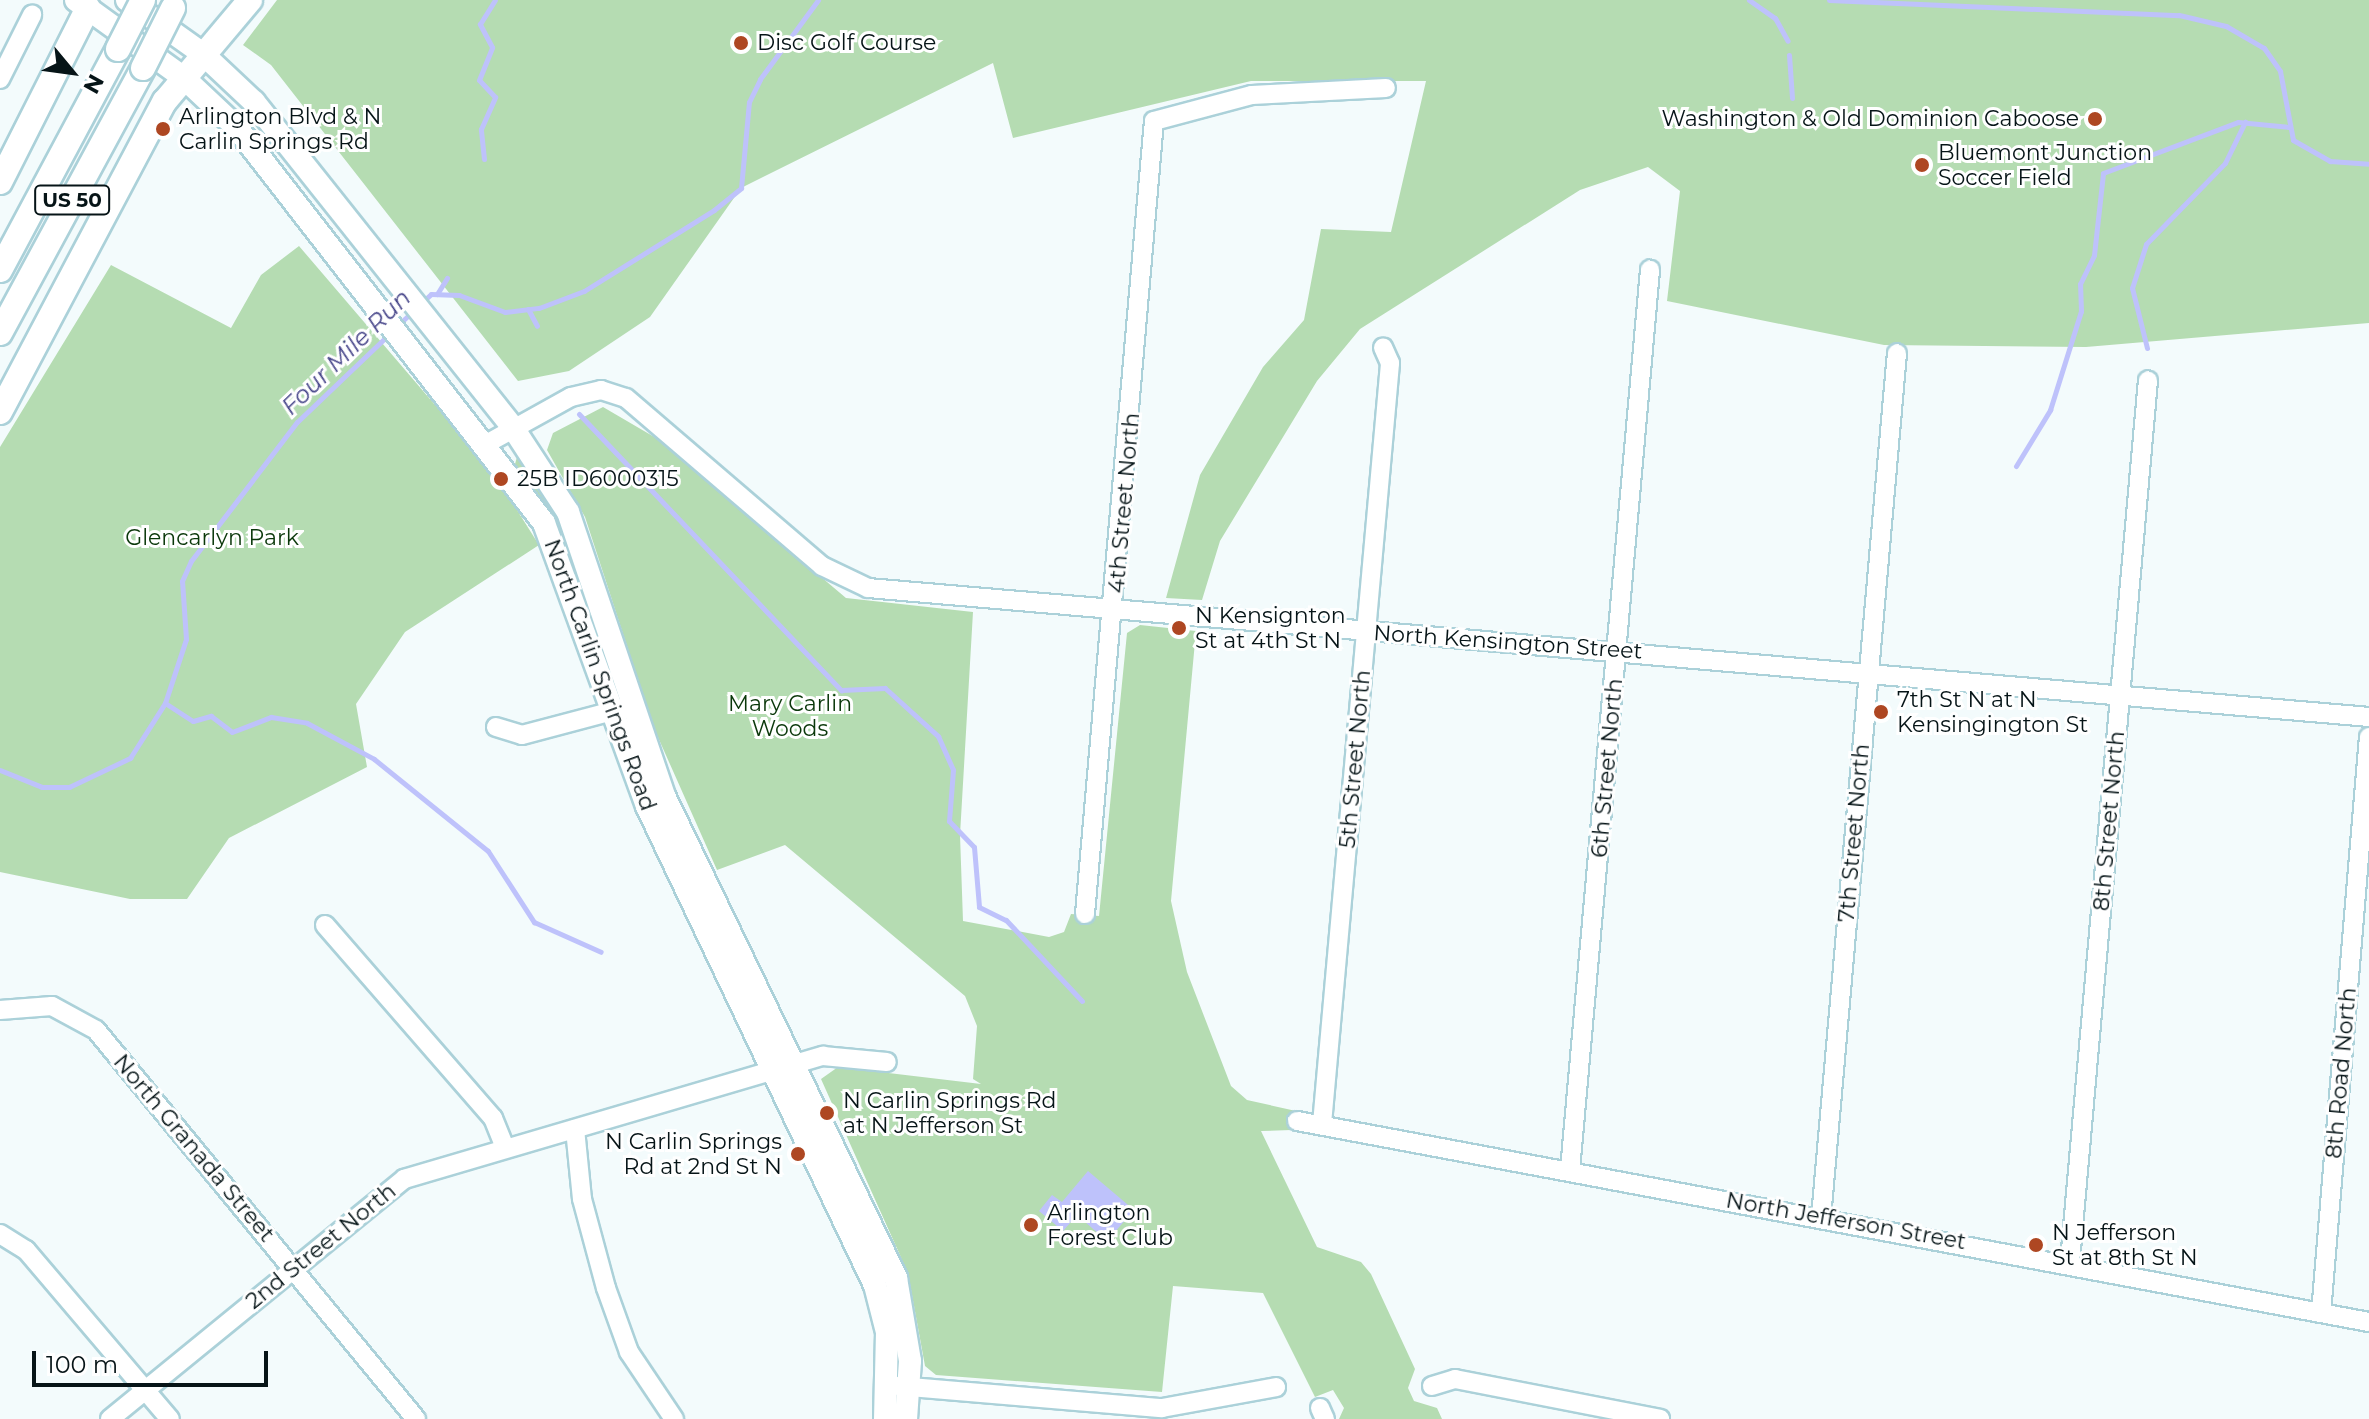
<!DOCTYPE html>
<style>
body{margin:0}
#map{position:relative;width:2369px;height:1419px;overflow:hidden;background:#f3fbfc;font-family:Montserrat,sans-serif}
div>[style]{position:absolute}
.green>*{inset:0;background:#b5dcb2}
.water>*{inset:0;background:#bec2fb}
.stream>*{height:5px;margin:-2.5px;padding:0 2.5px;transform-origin:2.5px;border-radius:2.5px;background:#bec2fb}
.roads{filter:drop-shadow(2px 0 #abd1d9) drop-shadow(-2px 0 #abd1d9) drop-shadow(0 2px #abd1d9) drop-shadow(0 -2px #abd1d9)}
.minor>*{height:18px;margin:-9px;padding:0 9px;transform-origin:9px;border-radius:9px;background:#fff}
.major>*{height:22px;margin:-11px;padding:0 11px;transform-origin:11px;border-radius:11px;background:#fff}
.highway>*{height:24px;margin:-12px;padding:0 12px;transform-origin:12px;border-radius:12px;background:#fff}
.bridges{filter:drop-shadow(2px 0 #abd1d9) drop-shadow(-2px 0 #abd1d9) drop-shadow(0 2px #abd1d9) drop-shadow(0 -2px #abd1d9)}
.highway-bridge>*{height:24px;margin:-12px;padding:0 12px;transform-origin:12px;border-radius:12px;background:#fff}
.dots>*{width:22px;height:22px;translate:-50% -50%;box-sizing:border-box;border:4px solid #fff;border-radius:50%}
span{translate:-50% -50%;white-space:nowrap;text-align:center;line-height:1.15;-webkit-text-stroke:6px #fff;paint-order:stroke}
.shield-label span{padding:2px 6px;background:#fff;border:2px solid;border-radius:6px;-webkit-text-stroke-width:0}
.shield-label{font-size:20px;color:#061417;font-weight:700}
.poi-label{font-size:22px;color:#061417}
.left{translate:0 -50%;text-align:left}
.right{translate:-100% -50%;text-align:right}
.street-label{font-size:22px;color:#061417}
.park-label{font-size:22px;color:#0a380a}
.water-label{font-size:24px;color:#464589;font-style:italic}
.north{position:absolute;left:32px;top:32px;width:80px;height:80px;-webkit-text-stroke:6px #fff;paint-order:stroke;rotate:119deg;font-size:22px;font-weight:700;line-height:32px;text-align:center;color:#061417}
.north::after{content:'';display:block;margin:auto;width:28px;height:36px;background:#061417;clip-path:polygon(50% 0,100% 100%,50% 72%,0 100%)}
.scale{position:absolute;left:32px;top:1351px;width:236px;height:36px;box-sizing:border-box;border:4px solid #061417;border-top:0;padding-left:10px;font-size:24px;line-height:28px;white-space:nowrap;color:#061417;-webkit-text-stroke:6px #fff;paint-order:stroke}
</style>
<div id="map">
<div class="green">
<div style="clip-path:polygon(277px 0,2369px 0,2369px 323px,2086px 347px,1884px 345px,1667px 301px,1680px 191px,1648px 167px,1580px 190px,1360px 329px,1317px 381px,1220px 541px,1202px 600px,1166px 598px,1200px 475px,1263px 367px,1304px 320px,1321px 229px,1391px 232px,1426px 81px,1251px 81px,1013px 138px,993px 63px,741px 188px,650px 317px,569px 371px,518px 381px,271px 65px,243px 45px)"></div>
<div style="clip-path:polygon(299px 246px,495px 475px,539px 545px,405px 632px,356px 704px,367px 767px,229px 838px,187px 899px,130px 899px,0 872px,0 447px,111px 265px,231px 328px,261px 275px)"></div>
<div style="clip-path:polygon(603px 407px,656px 438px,846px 598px,973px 612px,960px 835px,963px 921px,1049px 937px,1064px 932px,1071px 914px,1099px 916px,1127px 633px,1140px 625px,1196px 631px,1171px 901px,1187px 972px,1231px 1086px,1247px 1100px,1296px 1111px,1291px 1130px,1261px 1131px,1317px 1247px,1361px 1262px,1371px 1274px,1415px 1369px,1408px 1388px,1414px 1401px,1437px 1408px,1442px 1419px,1339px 1419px,1344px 1408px,1333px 1390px,1315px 1397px,1263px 1293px,1173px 1286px,1162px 1392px,936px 1375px,925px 1366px,908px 1273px,821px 1079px,838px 1067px,981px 1084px,973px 1079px,977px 1026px,965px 996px,785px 845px,717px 870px,653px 726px,585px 517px,547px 450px,553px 433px)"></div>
<div style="clip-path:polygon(517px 457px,547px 492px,593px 609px,515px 464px)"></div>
</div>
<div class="water">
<div style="clip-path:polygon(1088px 1171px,1134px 1210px,1107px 1241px,1077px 1215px,1063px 1231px,1039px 1211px,1052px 1195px,1062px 1202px)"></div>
</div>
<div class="stream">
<div style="left:1749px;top:0;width:32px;rotate:35deg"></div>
<div style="left:1775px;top:18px;width:26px;rotate:61deg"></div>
<div style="left:1829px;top:0;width:350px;rotate:2.5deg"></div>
<div style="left:2179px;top:15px;width:48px;rotate:13.2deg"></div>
<div style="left:2226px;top:26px;width:44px;rotate:30.1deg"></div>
<div style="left:2264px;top:48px;width:28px;rotate:55deg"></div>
<div style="left:2280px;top:71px;width:70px;rotate:79.3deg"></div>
<div style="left:2293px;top:140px;width:43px;rotate:29.6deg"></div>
<div style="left:2330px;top:161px;width:39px;rotate:4deg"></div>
<div style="left:1789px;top:55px;width:43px;rotate:86deg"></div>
<div style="left:484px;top:159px;width:30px;rotate:-96deg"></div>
<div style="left:481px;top:129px;width:35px;rotate:-66deg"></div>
<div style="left:495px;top:97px;width:23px;rotate:-133deg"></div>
<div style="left:479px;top:80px;width:35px;rotate:-68deg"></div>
<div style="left:492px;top:47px;width:26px;rotate:-118deg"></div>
<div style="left:480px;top:24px;width:28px;rotate:-58deg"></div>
<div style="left:437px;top:294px;width:19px;rotate:-58deg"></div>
<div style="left:421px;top:303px;width:13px;rotate:-42deg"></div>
<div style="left:431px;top:294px;width:28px;rotate:2deg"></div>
<div style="left:459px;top:295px;width:49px;rotate:20.3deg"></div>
<div style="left:505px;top:312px;width:34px;rotate:-7deg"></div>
<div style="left:539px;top:308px;width:48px;rotate:-20.7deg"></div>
<div style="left:584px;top:291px;width:153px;rotate:-31.9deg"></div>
<div style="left:714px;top:210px;width:35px;rotate:-39deg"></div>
<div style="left:741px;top:188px;width:86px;rotate:-84.7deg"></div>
<div style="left:749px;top:102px;width:25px;rotate:-64deg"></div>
<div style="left:760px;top:79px;width:98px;rotate:-53.7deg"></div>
<div style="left:528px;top:309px;width:19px;rotate:62deg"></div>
<div style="left:398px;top:325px;width:22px;rotate:-43deg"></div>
<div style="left:2147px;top:348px;width:62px;rotate:-104deg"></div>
<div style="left:2132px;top:288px;width:46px;rotate:-72.3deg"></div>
<div style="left:2146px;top:244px;width:113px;rotate:-45.7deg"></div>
<div style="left:2225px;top:163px;width:46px;rotate:-64deg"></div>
<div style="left:579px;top:414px;width:381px;rotate:46.5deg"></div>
<div style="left:841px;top:690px;width:44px;rotate:-2.6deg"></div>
<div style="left:885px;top:688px;width:72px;rotate:42.2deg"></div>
<div style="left:938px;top:736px;width:37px;rotate:66deg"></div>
<div style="left:953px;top:770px;width:51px;rotate:94.5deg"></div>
<div style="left:949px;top:821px;width:36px;rotate:46deg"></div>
<div style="left:974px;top:847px;width:60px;rotate:85.2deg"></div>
<div style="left:979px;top:907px;width:30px;rotate:26deg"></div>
<div style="left:1006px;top:920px;width:111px;rotate:46.8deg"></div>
<div style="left:2016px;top:466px;width:66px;rotate:-58.7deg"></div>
<div style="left:2050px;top:410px;width:104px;rotate:-72.6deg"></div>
<div style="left:2081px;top:311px;width:27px;rotate:-92deg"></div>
<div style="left:2080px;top:284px;width:32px;rotate:-64deg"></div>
<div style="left:2094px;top:255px;width:82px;rotate:-83.7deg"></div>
<div style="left:2103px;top:173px;width:144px;rotate:-20.7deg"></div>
<div style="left:2238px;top:122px;width:51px;rotate:5.6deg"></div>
<div style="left:165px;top:703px;width:33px;rotate:33deg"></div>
<div style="left:193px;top:721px;width:19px;rotate:-16deg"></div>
<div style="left:211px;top:716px;width:26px;rotate:37deg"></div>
<div style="left:232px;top:732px;width:42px;rotate:-21deg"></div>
<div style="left:271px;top:717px;width:36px;rotate:9deg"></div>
<div style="left:307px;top:723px;width:76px;rotate:28.2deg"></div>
<div style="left:374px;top:759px;width:146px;rotate:38.9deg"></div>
<div style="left:488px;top:851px;width:85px;rotate:57.1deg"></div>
<div style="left:534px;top:922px;width:73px;rotate:24.1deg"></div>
<div style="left:0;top:770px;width:45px;rotate:22deg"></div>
<div style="left:42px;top:787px;width:27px"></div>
<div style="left:69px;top:787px;width:68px;rotate:-25.4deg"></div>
<div style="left:130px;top:758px;width:65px;rotate:-57.5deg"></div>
<div style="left:165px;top:703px;width:67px;rotate:-71.8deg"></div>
<div style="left:186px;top:639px;width:58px;rotate:-93.9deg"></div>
<div style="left:182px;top:581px;width:22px;rotate:-66deg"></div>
<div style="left:191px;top:561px;width:175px;rotate:-52.7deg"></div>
<div style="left:297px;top:422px;width:126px;rotate:-43.7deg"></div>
</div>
<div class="roads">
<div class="minor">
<div style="left:0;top:79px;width:72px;rotate:-63.4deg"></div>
<div style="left:488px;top:443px;width:95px;rotate:-29deg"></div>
<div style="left:571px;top:397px;width:31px;rotate:-13deg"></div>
<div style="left:601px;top:390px;width:26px;rotate:18deg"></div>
<div style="left:626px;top:398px;width:258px;rotate:40.6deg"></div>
<div style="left:822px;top:566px;width:51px;rotate:25.6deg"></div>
<div style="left:868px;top:588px;width:1507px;rotate:4.91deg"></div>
<div style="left:496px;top:727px;width:27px;rotate:17deg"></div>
<div style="left:522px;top:735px;width:106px;rotate:-14.8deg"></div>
<div style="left:1085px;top:914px;width:796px;rotate:-85.03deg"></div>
<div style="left:1154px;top:121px;width:101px;rotate:-14.9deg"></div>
<div style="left:1252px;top:95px;width:134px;rotate:-3deg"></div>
<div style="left:325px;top:925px;width:256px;rotate:49deg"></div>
<div style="left:493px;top:1118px;width:29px;rotate:68deg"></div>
<div style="left:0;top:1010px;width:52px;rotate:-4.4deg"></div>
<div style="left:52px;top:1006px;width:50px;rotate:28.6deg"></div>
<div style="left:96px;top:1030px;width:504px;rotate:50.56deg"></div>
<div style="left:1297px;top:1121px;width:1091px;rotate:10.62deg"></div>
<div style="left:1322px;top:1124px;width:764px;rotate:-84.89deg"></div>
<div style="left:1390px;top:363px;width:17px;rotate:-114deg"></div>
<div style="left:575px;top:1129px;width:70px;rotate:84.3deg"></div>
<div style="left:582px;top:1199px;width:92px;rotate:74.9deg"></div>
<div style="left:606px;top:1288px;width:68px;rotate:70.2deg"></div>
<div style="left:629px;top:1352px;width:81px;rotate:56.1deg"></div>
<div style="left:1570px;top:1170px;width:904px;rotate:-84.92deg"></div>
<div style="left:1821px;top:1218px;width:868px;rotate:-84.98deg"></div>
<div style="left:0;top:1234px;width:31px;rotate:32deg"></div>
<div style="left:26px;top:1250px;width:222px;rotate:49.6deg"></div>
<div style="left:2070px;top:1261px;width:884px;rotate:-84.94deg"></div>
<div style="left:2321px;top:1313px;width:578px;rotate:-85.24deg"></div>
<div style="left:898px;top:1386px;width:265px;rotate:4.8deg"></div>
<div style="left:1162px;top:1408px;width:116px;rotate:-10.4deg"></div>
<div style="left:1432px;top:1386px;width:24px;rotate:-17deg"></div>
<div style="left:1455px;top:1379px;width:209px;rotate:11deg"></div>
<div style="left:1320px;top:1408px;width:12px;rotate:66deg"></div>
<div style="left:110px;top:1419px;width:380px;rotate:-39.2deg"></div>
<div style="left:404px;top:1179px;width:437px;rotate:-16.4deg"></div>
<div style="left:823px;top:1056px;width:64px;rotate:5.4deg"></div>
</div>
<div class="major">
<div style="left:76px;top:0;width:133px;rotate:35.8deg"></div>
<div style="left:184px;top:78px;width:73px;rotate:43.3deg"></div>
<div style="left:237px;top:128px;width:500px;rotate:52.15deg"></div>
<div style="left:544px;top:523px;width:301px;rotate:70deg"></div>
<div style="left:647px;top:806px;width:530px;rotate:64.55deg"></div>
<div style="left:875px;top:1285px;width:49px;rotate:75.7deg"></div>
<div style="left:887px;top:1332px;width:87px;rotate:91.3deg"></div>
<div style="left:127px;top:0;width:93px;rotate:35.4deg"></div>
<div style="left:203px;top:54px;width:70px;rotate:43.3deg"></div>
<div style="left:254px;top:102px;width:416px;rotate:51.5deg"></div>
<div style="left:513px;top:428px;width:100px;rotate:56.8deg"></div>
<div style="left:568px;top:512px;width:302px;rotate:71.3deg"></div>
<div style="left:665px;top:798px;width:533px;rotate:64.3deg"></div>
<div style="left:896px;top:1278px;width:84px;rotate:80.4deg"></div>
<div style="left:910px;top:1361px;width:58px;rotate:93.9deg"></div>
</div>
<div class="highway">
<div style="left:0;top:182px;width:195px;rotate:-63.2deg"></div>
<div style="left:0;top:270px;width:251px;rotate:-61.9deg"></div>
<div style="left:0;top:333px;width:301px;rotate:-61.6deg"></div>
<div style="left:0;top:412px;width:352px;rotate:-62.1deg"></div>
<div style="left:165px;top:101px;width:132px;rotate:-49.9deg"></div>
</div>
</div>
<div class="bridges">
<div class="highway-bridge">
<div style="left:118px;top:49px;width:55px;rotate:-63deg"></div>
<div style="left:143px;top:68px;width:67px;rotate:-63.4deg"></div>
</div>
</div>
<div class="dots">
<div style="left:741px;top:43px;background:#ae4722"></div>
<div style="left:2095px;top:119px;background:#ae4722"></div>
<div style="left:163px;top:129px;background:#ae4722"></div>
<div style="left:1922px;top:165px;background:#ae4722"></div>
<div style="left:501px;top:479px;background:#ae4722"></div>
<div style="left:1179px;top:628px;background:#ae4722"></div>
<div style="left:1881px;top:712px;background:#ae4722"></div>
<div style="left:827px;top:1113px;background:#ae4722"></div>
<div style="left:798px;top:1154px;background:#ae4722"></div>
<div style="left:1031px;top:1225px;background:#ae4722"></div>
<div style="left:2036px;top:1245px;background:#ae4722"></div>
</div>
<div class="shield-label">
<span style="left:72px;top:200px">US 50</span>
</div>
<div class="poi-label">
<span class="left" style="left:757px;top:43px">Disc Golf Course</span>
<span class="left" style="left:179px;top:129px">Arlington Blvd &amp; N<br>Carlin Springs Rd</span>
<span class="right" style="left:2079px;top:119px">Washington &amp; Old Dominion Caboose</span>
<span class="left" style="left:1938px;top:165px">Bluemont Junction<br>Soccer Field</span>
<span class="left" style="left:517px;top:479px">25B ID6000315</span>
<span class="left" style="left:1195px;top:628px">N Kensignton<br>St at 4th St N</span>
<span class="left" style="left:1897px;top:712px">7th St N at N<br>Kensingington St</span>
<span class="left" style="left:843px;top:1113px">N Carlin Springs Rd<br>at N Jefferson St</span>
<span class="right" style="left:782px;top:1154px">N Carlin Springs<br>Rd at 2nd St N</span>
<span class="left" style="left:1047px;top:1225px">Arlington<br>Forest Club</span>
<span class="left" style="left:2052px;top:1245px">N Jefferson<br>St at 8th St N</span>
</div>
<div class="street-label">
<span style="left:1124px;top:503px;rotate:-85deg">4th Street North</span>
<span style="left:1508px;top:642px;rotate:4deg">North Kensington Street</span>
<span style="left:600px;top:675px;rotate:70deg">North Carlin Springs Road</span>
<span style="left:1355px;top:759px;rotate:-85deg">5th Street North</span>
<span style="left:1607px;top:768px;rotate:-85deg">6th Street North</span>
<span style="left:2109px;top:821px;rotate:-85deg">8th Street North</span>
<span style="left:1854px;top:833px;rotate:-85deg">7th Street North</span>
<span style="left:2341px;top:1073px;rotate:-85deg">8th Road North</span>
<span style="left:194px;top:1148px;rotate:50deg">North Granada Street</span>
<span style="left:1846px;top:1221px;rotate:10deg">North Jefferson Street</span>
<span style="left:321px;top:1246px;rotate:-39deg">2nd Street North</span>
</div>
<div class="park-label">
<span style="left:212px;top:538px">Glencarlyn Park</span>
<span style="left:790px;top:716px">Mary Carlin<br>Woods</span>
</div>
<div class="water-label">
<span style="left:346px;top:352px;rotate:-44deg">Four Mile Run</span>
</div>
<div class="north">N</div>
<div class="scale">100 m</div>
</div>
